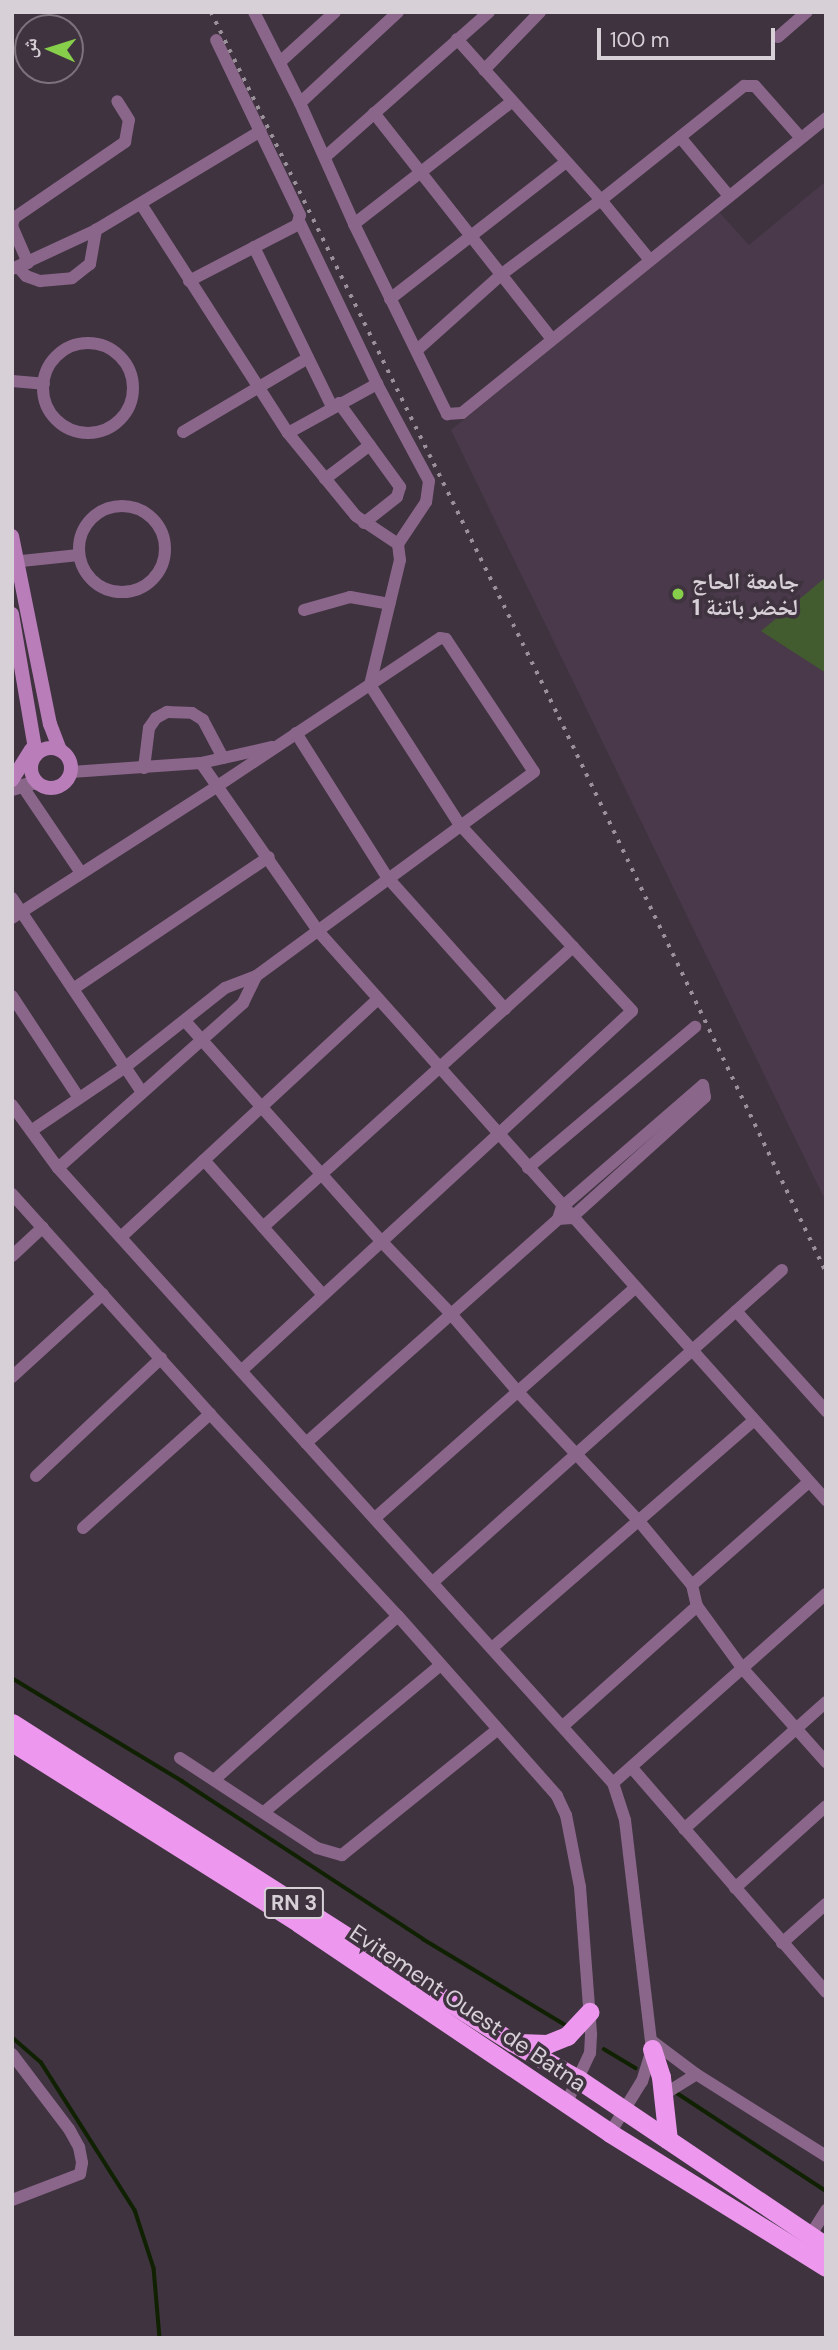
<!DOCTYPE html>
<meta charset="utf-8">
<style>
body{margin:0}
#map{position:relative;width:838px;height:2350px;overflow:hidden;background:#3f333f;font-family:"DM Sans","Noto Naskh Arabic",sans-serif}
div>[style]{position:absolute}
.built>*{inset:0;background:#4a394a}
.green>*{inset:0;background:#425c2f}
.stream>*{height:3.5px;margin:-1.75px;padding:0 1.75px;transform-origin:1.75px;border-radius:1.75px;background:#102102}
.minor>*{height:12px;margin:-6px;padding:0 6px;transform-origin:6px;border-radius:6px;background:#8b668b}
.minor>.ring{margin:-6px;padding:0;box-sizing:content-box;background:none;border:12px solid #8b668b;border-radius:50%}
.tertiary>*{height:14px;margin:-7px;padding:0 7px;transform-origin:7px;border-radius:7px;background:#8b668b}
.secondary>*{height:14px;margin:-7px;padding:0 7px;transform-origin:7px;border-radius:7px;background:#b97eba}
.secondary>.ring{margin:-7px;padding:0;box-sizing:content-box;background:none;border:14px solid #b97eba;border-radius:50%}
.trunk>*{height:19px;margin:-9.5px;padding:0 9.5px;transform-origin:9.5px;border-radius:9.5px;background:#ed98ee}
.rail>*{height:3.5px;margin-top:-1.75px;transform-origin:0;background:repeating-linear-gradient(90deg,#9a919a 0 3.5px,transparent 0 10.5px)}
.dots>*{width:19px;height:19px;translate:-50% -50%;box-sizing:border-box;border:4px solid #3f333f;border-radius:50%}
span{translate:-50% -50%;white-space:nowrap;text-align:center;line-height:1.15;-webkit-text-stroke:7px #3f333f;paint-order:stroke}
.shield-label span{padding:2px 5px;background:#3f333f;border:2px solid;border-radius:5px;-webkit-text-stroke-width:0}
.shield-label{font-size:21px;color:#d7d0d7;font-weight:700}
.poi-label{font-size:23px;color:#d7d0d7;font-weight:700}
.left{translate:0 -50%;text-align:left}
.street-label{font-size:23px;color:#d7d0d7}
.frame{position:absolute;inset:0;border:14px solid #d7d0d7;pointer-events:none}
.north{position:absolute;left:14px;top:14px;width:70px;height:70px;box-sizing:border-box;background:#3f333f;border:2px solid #7c727c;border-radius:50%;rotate:273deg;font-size:19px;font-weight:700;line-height:28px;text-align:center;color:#d7d0d7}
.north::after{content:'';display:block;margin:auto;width:24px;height:32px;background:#87cf4a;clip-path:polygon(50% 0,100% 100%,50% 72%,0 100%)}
.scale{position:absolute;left:597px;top:28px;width:178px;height:32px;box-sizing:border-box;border:4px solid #d7d0d7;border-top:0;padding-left:9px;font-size:21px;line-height:24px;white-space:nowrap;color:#d7d0d7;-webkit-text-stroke:5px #3f333f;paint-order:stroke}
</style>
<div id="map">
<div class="built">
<div style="clip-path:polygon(826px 181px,826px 1202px,451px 430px,719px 212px,749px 245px)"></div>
</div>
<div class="green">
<div style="clip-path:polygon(826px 577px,826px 673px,761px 631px)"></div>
</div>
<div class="stream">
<div style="left:12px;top:1678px;width:199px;rotate:31.2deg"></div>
<div style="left:182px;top:1781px;width:288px;rotate:33.2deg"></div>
<div style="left:423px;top:1939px;width:165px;rotate:31.1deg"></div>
<div style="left:12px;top:2037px;width:38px;rotate:41deg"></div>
<div style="left:41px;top:2062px;width:175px;rotate:57.6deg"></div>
<div style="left:135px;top:2210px;width:61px;rotate:71.9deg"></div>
<div style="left:154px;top:2268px;width:70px;rotate:85.1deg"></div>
<div style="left:604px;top:2049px;width:37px;rotate:31deg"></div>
<div style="left:677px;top:2093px;width:178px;rotate:33.3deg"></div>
</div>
<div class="minor">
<div style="left:254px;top:12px;width:102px;rotate:63.2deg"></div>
<div style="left:300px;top:103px;width:133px;rotate:65.9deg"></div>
<div style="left:354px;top:224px;width:212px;rotate:63.9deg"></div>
<div style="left:447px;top:414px;width:15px;rotate:-4deg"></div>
<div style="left:462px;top:413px;width:469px;rotate:-39deg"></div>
<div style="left:778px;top:37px;width:38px;rotate:-41deg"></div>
<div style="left:457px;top:39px;width:216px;rotate:48.2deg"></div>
<div style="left:601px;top:200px;width:77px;rotate:50.8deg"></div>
<div style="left:280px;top:62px;width:74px;rotate:-42.3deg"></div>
<div style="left:484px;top:70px;width:81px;rotate:-46deg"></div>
<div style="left:300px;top:103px;width:134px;rotate:-42.9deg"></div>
<div style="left:374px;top:113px;width:286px;rotate:51.8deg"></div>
<div style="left:680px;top:137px;width:77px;rotate:50.3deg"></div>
<div style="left:325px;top:157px;width:219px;rotate:-41.5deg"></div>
<div style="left:141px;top:204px;width:272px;rotate:57.3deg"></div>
<div style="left:288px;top:433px;width:107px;rotate:50.7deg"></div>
<div style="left:356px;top:516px;width:50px;rotate:33.7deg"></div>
<div style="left:398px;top:544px;width:16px;rotate:83deg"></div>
<div style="left:400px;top:560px;width:129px;rotate:103.5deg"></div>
<div style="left:370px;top:685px;width:166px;rotate:57.3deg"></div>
<div style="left:460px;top:825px;width:253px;rotate:47.2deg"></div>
<div style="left:632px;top:1011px;width:531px;rotate:137.36deg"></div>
<div style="left:299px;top:221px;width:181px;rotate:64.4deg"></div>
<div style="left:377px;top:384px;width:110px;rotate:61.8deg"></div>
<div style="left:429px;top:481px;width:21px;rotate:98deg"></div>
<div style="left:426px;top:502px;width:50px;rotate:123.7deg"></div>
<div style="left:354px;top:224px;width:199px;rotate:-37.8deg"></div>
<div style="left:254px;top:247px;width:178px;rotate:64deg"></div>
<div style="left:28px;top:263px;width:40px;rotate:-113.4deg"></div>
<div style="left:12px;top:226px;width:8px;rotate:-76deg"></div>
<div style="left:14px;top:218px;width:135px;rotate:-34.4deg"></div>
<div style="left:125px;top:142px;width:22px;rotate:-80deg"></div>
<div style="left:129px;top:120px;width:22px;rotate:-122deg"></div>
<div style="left:18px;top:267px;width:12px;rotate:48deg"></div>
<div style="left:26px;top:276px;width:15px;rotate:20deg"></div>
<div style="left:40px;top:281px;width:32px;rotate:-5deg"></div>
<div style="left:72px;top:278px;width:23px;rotate:-38deg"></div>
<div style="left:90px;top:264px;width:35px;rotate:-80deg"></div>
<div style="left:12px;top:269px;width:93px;rotate:-24.9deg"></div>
<div style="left:96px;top:230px;width:192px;rotate:-31deg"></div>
<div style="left:189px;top:281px;width:122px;rotate:-27.4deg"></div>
<div style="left:297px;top:225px;width:10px;rotate:-73deg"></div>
<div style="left:300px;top:215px;width:194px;rotate:-115.6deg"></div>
<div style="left:390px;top:299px;width:223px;rotate:-37.9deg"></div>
<div class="ring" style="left:43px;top:343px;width:78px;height:78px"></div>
<div style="left:417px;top:350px;width:114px;rotate:-41.8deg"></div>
<div style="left:502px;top:274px;width:124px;rotate:-36.8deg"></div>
<div style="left:601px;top:200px;width:183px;rotate:-38.6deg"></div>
<div style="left:744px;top:86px;width:11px"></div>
<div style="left:755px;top:86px;width:69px;rotate:48.5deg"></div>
<div style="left:12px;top:381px;width:32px;rotate:5deg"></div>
<div style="left:339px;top:403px;width:104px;rotate:54deg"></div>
<div style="left:400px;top:487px;width:10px;rotate:107deg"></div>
<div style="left:397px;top:497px;width:42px;rotate:141.8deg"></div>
<div style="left:183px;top:432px;width:145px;rotate:-30.6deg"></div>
<div style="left:288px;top:433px;width:102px;rotate:-28.8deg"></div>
<div style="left:325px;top:479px;width:56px;rotate:-37.1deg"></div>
<div class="ring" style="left:79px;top:506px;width:74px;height:74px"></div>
<div style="left:12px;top:562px;width:67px;rotate:-6deg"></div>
<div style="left:304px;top:610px;width:48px;rotate:-15.8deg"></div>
<div style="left:350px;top:597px;width:40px;rotate:10deg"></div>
<div style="left:296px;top:733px;width:170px;rotate:57.7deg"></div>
<div style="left:387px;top:877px;width:177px;rotate:48.2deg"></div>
<div style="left:201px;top:763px;width:205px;rotate:55.1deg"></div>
<div style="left:318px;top:931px;width:763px;rotate:48.24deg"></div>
<div style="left:144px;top:768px;width:40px;rotate:-82.9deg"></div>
<div style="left:149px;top:728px;width:12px;rotate:-55deg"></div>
<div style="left:156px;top:718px;width:13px;rotate:-29deg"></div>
<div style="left:167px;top:712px;width:25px;rotate:2deg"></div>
<div style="left:192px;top:713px;width:13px;rotate:32deg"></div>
<div style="left:203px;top:720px;width:43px;rotate:62.2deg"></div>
<div style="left:71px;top:772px;width:130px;rotate:-4deg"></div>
<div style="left:201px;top:763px;width:73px;rotate:-12.7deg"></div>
<div style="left:23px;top:787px;width:104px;rotate:56deg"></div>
<div style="left:12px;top:898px;width:232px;rotate:56.2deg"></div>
<div style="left:12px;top:918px;width:246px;rotate:-32.7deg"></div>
<div style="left:219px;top:785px;width:265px;rotate:-33.6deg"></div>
<div style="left:440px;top:638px;width:6px;rotate:9deg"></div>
<div style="left:446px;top:639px;width:159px;rotate:56.5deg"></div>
<div style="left:534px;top:772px;width:345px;rotate:143.7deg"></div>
<div style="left:256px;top:976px;width:33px;rotate:159deg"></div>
<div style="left:225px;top:988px;width:129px;rotate:141.6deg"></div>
<div style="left:124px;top:1068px;width:112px;rotate:145.9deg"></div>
<div style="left:73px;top:989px;width:236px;rotate:-34deg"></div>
<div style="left:12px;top:996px;width:122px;rotate:56.7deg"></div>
<div style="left:185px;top:1021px;width:296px;rotate:48.3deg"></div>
<div style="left:382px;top:1242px;width:100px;rotate:46.2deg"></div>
<div style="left:451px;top:1314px;width:104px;rotate:49.3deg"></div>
<div style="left:519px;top:1393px;width:174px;rotate:46.9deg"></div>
<div style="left:638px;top:1520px;width:85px;rotate:50.3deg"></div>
<div style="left:692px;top:1585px;width:22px;rotate:77deg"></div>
<div style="left:697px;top:1606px;width:78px;rotate:53.9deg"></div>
<div style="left:743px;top:1669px;width:125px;rotate:48.3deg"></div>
<div style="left:12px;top:1105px;width:78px;rotate:53.9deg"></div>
<div style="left:58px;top:1168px;width:828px;rotate:47.94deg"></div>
<div style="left:613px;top:1783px;width:39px;rotate:72deg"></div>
<div style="left:625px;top:1820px;width:231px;rotate:83.3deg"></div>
<div style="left:652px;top:2049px;width:34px;rotate:107deg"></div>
<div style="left:642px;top:2081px;width:61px;rotate:121.6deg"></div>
<div style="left:204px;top:1160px;width:180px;rotate:48.6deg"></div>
<div style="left:58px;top:1168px;width:248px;rotate:-41.7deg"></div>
<div style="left:243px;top:1003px;width:30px;rotate:-64deg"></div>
<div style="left:528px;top:1168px;width:219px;rotate:-40.2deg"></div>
<div style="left:12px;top:1194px;width:296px;rotate:48deg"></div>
<div style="left:210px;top:1414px;width:276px;rotate:47.1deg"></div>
<div style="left:398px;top:1616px;width:240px;rotate:48.5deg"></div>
<div style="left:557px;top:1796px;width:21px;rotate:65deg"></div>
<div style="left:566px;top:1815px;width:73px;rotate:79deg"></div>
<div style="left:580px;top:1887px;width:148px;rotate:85.7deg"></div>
<div style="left:591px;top:2035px;width:18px;rotate:93deg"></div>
<div style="left:590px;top:2053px;width:56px;rotate:115.2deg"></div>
<div style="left:263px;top:1227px;width:418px;rotate:-42.1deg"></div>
<div style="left:121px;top:1237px;width:350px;rotate:-42.8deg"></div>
<div style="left:12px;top:1256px;width:42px;rotate:-43.1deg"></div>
<div style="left:736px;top:1311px;width:135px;rotate:48deg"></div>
<div style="left:12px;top:1377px;width:123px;rotate:-42.4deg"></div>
<div style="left:306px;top:1443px;width:337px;rotate:-41.6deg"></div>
<div style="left:558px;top:1219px;width:13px;rotate:-72deg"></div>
<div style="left:562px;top:1207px;width:186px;rotate:-40.9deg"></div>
<div style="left:703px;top:1085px;width:12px;rotate:81deg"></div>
<div style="left:705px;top:1097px;width:181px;rotate:137.9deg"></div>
<div style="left:571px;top:1218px;width:13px;rotate:176deg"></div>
<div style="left:36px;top:1476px;width:172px;rotate:-43.3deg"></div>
<div style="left:375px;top:1518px;width:347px;rotate:-41.5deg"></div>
<div style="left:83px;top:1528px;width:171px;rotate:-41.9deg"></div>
<div style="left:433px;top:1582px;width:468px;rotate:-41.8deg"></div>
<div style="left:692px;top:1585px;width:156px;rotate:-41.4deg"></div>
<div style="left:492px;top:1648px;width:346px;rotate:-41deg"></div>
<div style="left:563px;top:1726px;width:180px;rotate:-41.8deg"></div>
<div style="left:180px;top:1758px;width:164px;rotate:33.3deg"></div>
<div style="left:317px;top:1848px;width:26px;rotate:16deg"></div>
<div style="left:342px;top:1855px;width:199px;rotate:-38.9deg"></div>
<div style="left:632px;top:1768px;width:296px;rotate:49.1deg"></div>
<div style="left:214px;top:1780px;width:246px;rotate:-41.7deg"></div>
<div style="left:613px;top:1783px;width:285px;rotate:-41.6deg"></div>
<div style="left:264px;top:1812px;width:228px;rotate:-39.8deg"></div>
<div style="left:684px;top:1829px;width:191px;rotate:-41.8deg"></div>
<div style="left:735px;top:1888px;width:122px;rotate:-42deg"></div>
<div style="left:782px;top:1943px;width:59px;rotate:-41.6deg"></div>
<div style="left:652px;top:2041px;width:55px;rotate:36.9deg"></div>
<div style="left:696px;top:2074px;width:154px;rotate:32.2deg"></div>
<div style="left:12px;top:2054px;width:94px;rotate:52.8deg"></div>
<div style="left:69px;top:2129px;width:21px;rotate:61deg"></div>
<div style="left:79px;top:2147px;width:16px;rotate:79deg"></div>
<div style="left:82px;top:2163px;width:11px;rotate:100deg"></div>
<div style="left:80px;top:2174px;width:73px;rotate:159.1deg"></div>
<div style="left:663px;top:2095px;width:39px;rotate:-32deg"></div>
<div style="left:810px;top:2236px;width:31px;rotate:-58deg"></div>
</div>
<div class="tertiary">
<div style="left:12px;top:789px;width:25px;rotate:-16deg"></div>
</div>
<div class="secondary">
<div style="left:12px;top:536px;width:192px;rotate:78.6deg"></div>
<div style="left:50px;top:724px;width:28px;rotate:69deg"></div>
<div style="left:12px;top:614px;width:143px;rotate:80.3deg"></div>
<div class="ring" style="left:31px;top:748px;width:26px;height:26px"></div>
<div style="left:12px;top:780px;width:36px;rotate:-58deg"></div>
</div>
<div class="trunk">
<div style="left:12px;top:1723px;width:593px;rotate:32.54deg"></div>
<div style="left:512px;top:2042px;width:76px;rotate:29.3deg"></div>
<div style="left:578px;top:2079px;width:299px;rotate:34deg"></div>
<div style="left:12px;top:1742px;width:339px;rotate:32.2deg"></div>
<div style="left:299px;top:1923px;width:375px;rotate:34deg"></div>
<div style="left:610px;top:2133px;width:254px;rotate:31.8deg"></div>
<div style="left:519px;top:2043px;width:28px;rotate:2deg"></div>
<div style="left:547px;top:2044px;width:22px;rotate:-22deg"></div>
<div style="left:567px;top:2036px;width:33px;rotate:-47deg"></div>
<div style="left:652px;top:2049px;width:29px;rotate:72deg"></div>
<div style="left:661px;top:2077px;width:63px;rotate:83.7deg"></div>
</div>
<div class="rail">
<div style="left:211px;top:12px;width:786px;rotate:63.73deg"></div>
<div style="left:559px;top:717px;width:616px;rotate:64.31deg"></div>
</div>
<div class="dots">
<div style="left:678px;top:594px;background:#87cf4a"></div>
</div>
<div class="shield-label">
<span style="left:294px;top:1903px">RN 3</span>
</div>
<div class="poi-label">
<span class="left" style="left:692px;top:594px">جامعة الحاج<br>لخضر باتنة 1</span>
</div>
<div class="street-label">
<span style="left:468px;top:2008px;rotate:34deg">Evitement Ouest de Batna</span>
</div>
<div class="frame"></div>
<div class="north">ش</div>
<div class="scale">100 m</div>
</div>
